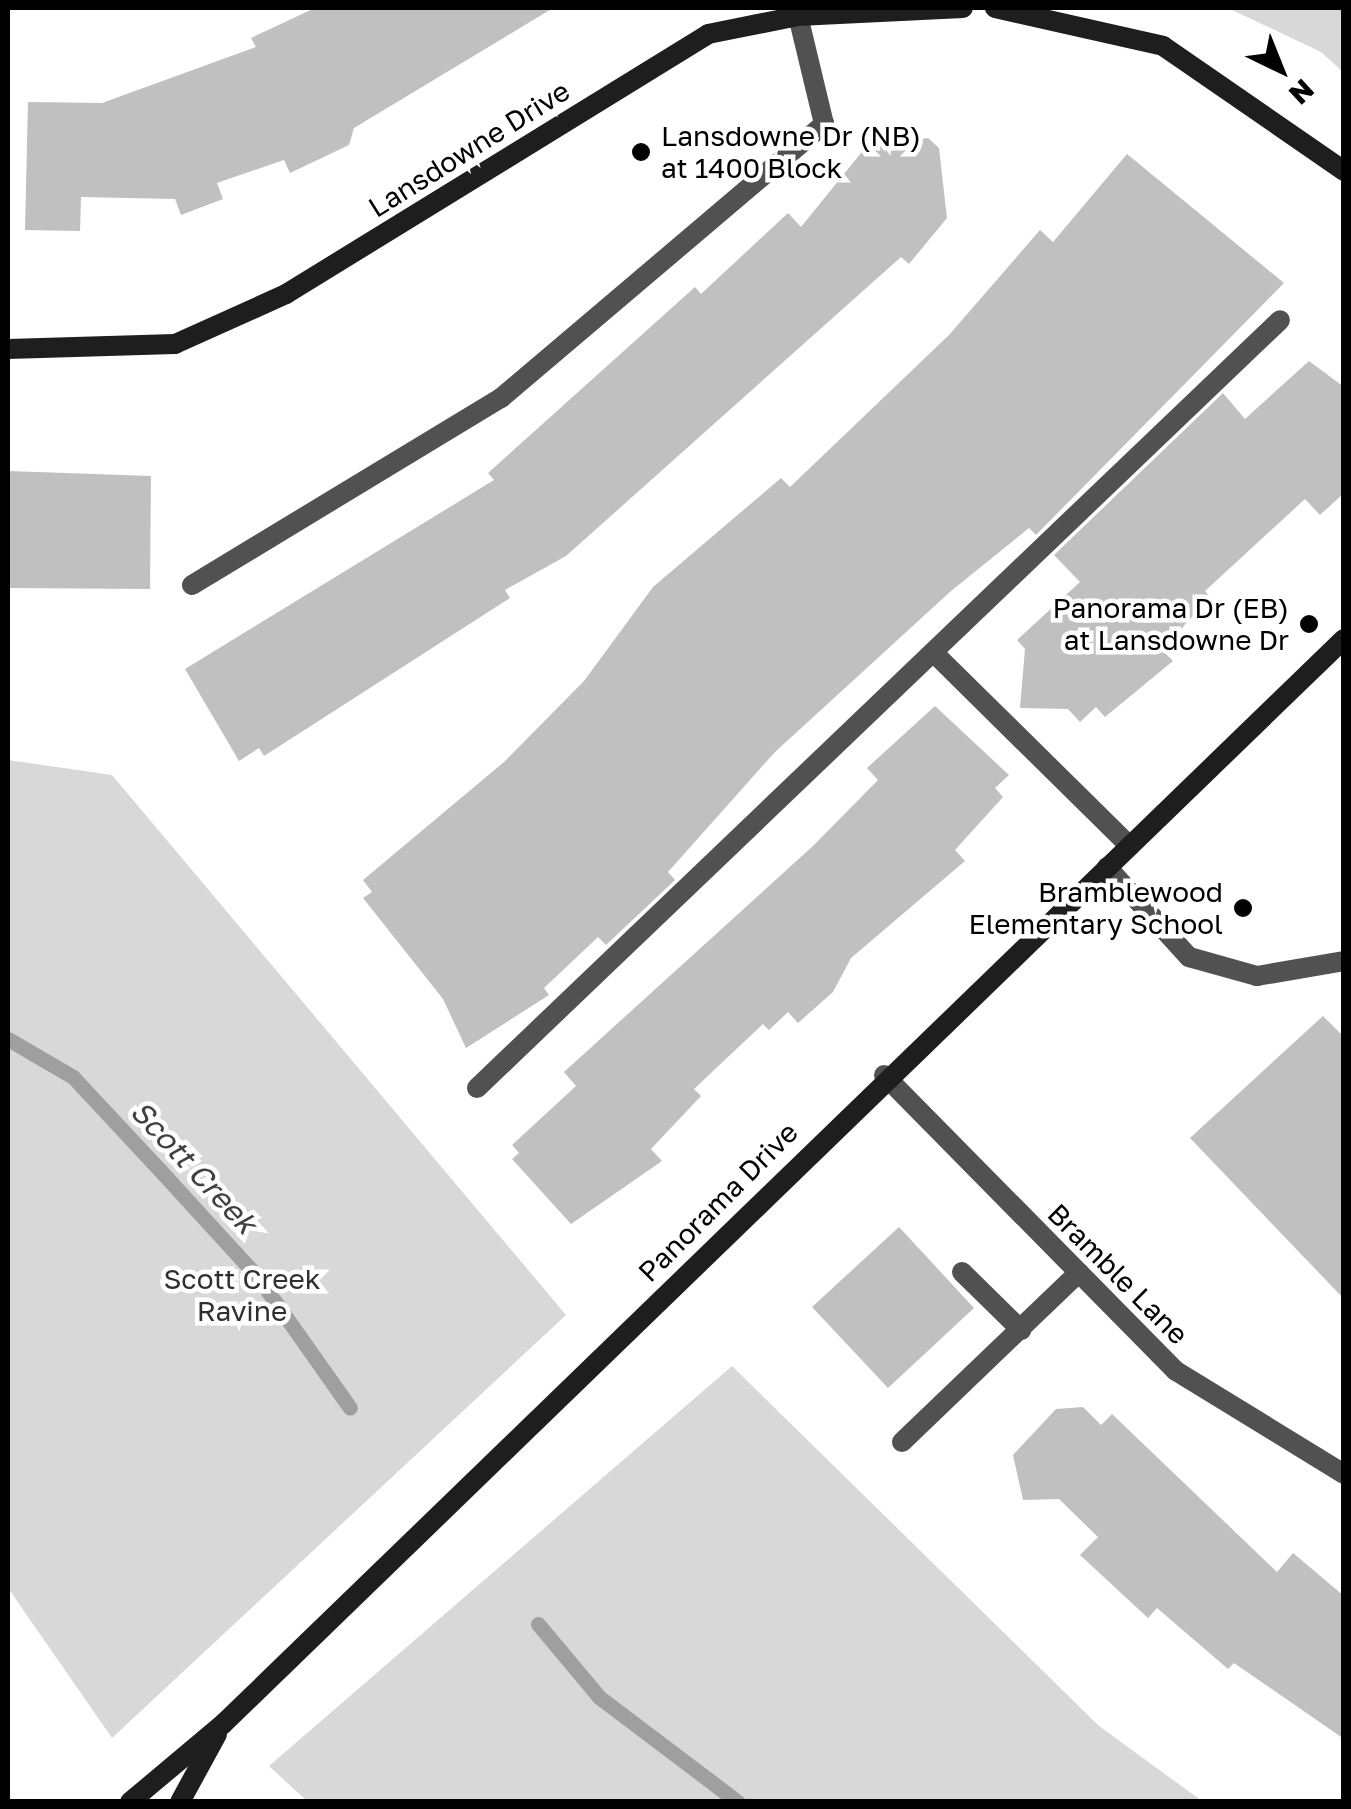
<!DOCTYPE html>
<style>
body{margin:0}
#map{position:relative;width:1351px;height:1809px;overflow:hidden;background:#fff;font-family:"Golos Text",sans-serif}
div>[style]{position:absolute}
.green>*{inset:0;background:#d8d8d8}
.stream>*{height:15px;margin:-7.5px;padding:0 7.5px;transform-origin:7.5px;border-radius:7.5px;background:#9f9f9f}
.building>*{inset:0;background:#c0c0c0}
.lane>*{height:20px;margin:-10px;padding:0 10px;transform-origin:10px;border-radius:10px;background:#515151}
.street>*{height:20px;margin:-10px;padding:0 10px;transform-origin:10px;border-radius:10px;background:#515151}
.secondary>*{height:20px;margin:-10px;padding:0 10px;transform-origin:10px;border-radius:10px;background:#1e1e1e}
.dots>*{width:28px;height:28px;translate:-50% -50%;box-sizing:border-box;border:5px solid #fff;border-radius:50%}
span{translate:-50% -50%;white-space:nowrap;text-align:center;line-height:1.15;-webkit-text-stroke:9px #fff;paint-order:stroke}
.poi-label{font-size:28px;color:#000}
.left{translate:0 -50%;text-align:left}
.right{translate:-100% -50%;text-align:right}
.street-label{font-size:28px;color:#000}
.park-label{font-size:28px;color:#2f2f2f}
.water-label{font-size:30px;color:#404040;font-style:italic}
.frame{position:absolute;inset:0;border:10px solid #000;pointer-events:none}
.north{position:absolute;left:1231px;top:20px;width:100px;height:100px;-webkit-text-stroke:8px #fff;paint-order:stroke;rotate:137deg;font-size:28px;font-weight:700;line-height:40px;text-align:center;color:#000}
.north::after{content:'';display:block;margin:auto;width:35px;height:45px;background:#000;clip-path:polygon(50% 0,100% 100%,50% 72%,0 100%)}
</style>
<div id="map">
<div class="green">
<div style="clip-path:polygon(1228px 8px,1343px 8px,1343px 72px,1321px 52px)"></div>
<div style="clip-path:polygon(8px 760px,112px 775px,566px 1315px,112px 1738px,8px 1588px)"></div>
<div style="clip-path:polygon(732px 1366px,1099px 1726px,1202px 1801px,308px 1802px,269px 1766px)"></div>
</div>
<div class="stream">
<div style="left:8px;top:1039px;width:75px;rotate:30.3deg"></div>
<div style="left:73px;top:1077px;width:139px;rotate:47deg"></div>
<div style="left:168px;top:1179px;width:132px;rotate:47.5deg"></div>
<div style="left:257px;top:1276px;width:161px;rotate:54.8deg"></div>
<div style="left:538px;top:1624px;width:95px;rotate:50.1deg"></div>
<div style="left:599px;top:1697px;width:174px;rotate:37.1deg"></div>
</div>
<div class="building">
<div style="clip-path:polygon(315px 8px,553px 8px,354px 128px,349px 145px,290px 173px,284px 160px,217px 183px,223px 199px,181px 215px,175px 199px,81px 197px,80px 231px,25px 230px,28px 102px,102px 103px,256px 47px,251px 38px)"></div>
<div style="clip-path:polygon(874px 137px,882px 144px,928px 138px,939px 148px,947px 218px,909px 264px,901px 257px,566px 556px,505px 590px,510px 598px,264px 756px,259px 748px,239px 761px,185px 669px,494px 480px,488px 473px,695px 287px,701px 294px,788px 213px,801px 227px)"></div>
<div style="clip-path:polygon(1127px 154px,1284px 283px,1036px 535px,1029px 528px,951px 591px,775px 752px,668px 872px,675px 880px,606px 945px,598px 937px,544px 988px,549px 995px,466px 1048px,443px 999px,363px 898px,372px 892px,363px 880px,504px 762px,584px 681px,653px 587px,781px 478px,790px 487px,949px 335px,1040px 230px,1053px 242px)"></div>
<div style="clip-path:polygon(1309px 361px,1344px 387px,1344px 493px,1320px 515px,1305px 499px,1205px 591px,1210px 597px,1162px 650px,1173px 661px,1105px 717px,1096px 707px,1080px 722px,1068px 709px,1020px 708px,1025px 649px,1017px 640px,1080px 582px,1054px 555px,1223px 393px,1245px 419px)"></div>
<div style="clip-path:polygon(8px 471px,151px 476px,150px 589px,8px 588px)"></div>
<div style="clip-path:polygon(935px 706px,1009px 775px,995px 788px,1003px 797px,955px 850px,965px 861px,851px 958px,833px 992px,798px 1023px,788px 1012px,769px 1030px,763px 1024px,694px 1089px,701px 1096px,651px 1149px,662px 1161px,571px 1224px,512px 1159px,519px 1153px,512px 1145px,576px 1086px,564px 1072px,814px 845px,878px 780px,867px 768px)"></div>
<div style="clip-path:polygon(1323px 1016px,1344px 1037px,1344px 1299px,1190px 1138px)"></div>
<div style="clip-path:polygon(899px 1227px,974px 1308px,888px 1388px,812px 1307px)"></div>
<div style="clip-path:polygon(1083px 1407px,1101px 1425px,1112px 1414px,1277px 1572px,1293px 1553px,1344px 1596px,1344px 1739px,1234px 1663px,1228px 1669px,1157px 1608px,1148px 1618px,1080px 1555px,1098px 1537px,1059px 1499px,1023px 1500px,1013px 1455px,1056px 1409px)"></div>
</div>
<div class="lane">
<div style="left:192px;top:585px;width:361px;rotate:-31.2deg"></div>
<div style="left:501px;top:398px;width:424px;rotate:-40.3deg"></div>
<div style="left:824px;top:124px;width:111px;rotate:-103.5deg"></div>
<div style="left:934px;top:653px;width:275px;rotate:44.6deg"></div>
<div style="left:1107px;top:867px;width:122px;rotate:47.7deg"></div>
<div style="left:1189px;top:957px;width:71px;rotate:15.6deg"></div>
<div style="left:1257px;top:976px;width:88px;rotate:-9.8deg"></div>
<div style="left:477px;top:1088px;width:1111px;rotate:-43.72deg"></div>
<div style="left:962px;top:1272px;width:83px;rotate:44.5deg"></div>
<div style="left:902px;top:1442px;width:245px;rotate:-43.8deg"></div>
</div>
<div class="street">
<div style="left:884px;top:1075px;width:416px;rotate:45.4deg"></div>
<div style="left:1176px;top:1371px;width:197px;rotate:31.5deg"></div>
</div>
<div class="secondary">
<div style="left:995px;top:8px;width:172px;rotate:12.7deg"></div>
<div style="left:1163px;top:46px;width:220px;rotate:34.6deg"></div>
<div style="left:8px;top:349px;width:167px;rotate:-1.7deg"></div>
<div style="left:175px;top:344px;width:122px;rotate:-24.2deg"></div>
<div style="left:286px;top:294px;width:496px;rotate:-31.6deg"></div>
<div style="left:708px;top:34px;width:92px;rotate:-11.3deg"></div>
<div style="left:798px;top:16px;width:165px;rotate:-2.8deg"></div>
<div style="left:130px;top:1802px;width:121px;rotate:-40deg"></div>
<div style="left:223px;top:1724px;width:1560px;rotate:-44.07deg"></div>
<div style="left:180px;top:1802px;width:77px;rotate:-61.4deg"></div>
</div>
<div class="dots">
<div style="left:641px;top:152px;background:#000"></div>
<div style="left:1309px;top:624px;background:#000"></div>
<div style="left:1243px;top:908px;background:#000"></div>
</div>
<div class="poi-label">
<span class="left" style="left:661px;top:152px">Lansdowne Dr (NB)<br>at 1400 Block</span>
<span class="right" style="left:1289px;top:624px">Panorama Dr (EB)<br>at Lansdowne Dr</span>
<span class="right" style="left:1223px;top:908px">Bramblewood<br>Elementary School</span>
</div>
<div class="street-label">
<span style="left:469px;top:149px;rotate:-32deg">Lansdowne Drive</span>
<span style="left:718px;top:1202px;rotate:-45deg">Panorama Drive</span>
<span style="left:1118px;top:1274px;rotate:45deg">Bramble Lane</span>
</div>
<div class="park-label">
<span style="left:242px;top:1295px">Scott Creek<br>Ravine</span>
</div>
<div class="water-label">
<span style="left:194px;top:1167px;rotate:47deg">Scott Creek</span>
</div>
<div class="frame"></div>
<div class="north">N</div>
</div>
